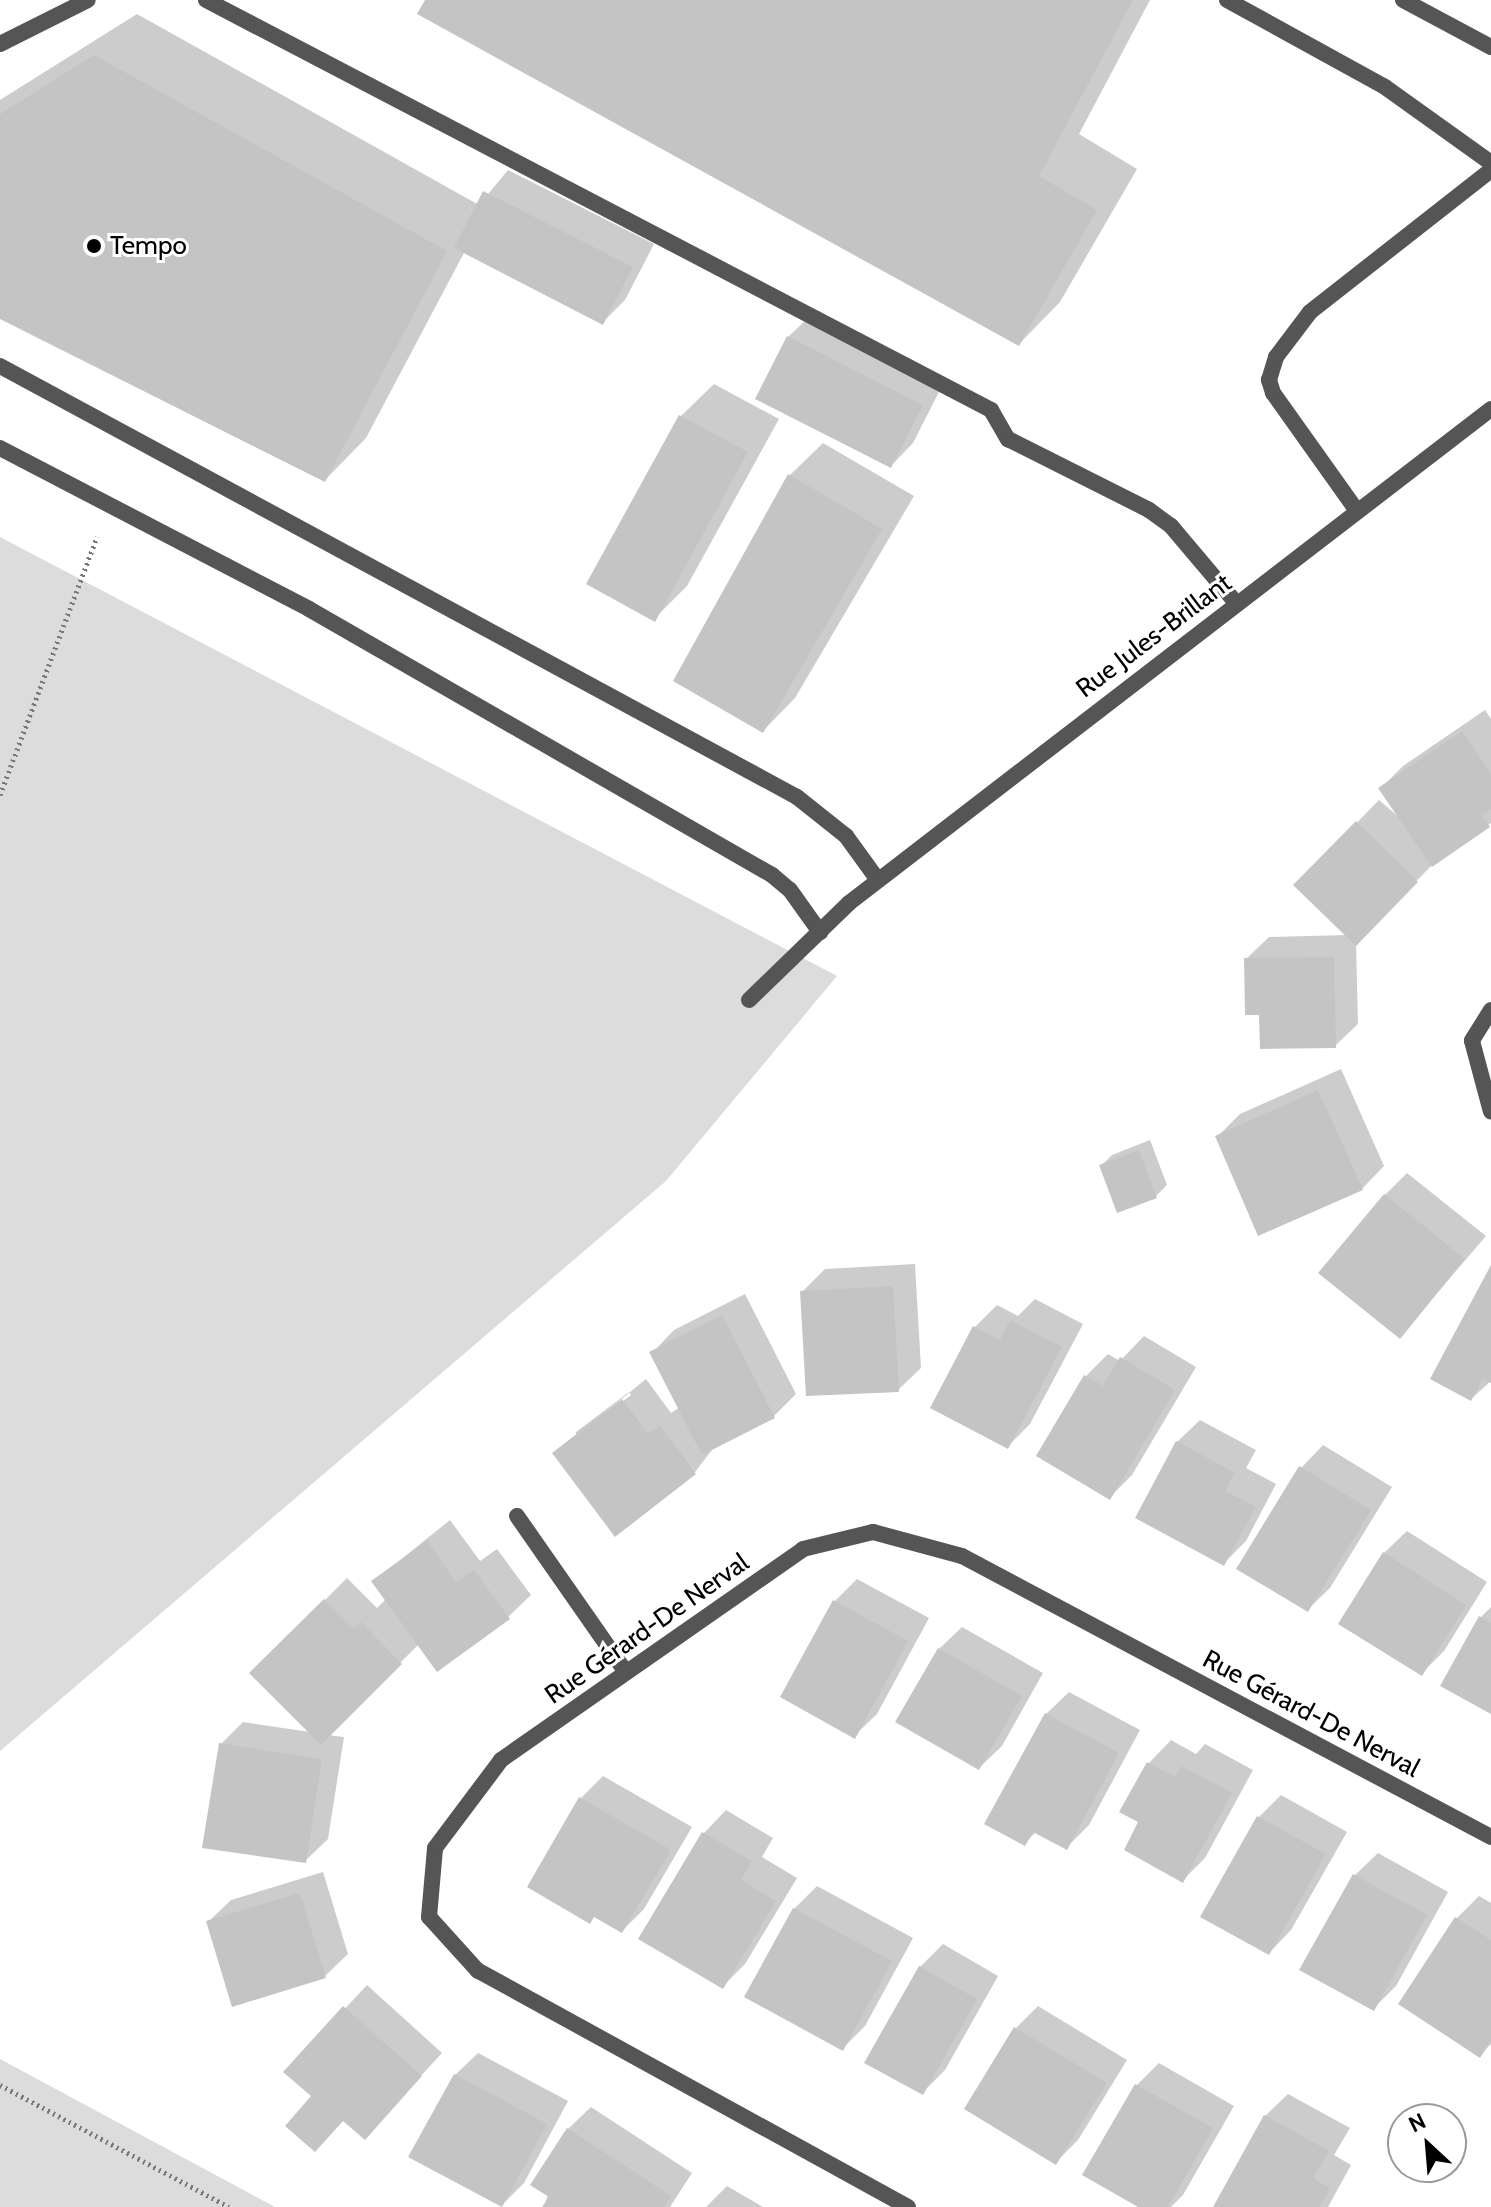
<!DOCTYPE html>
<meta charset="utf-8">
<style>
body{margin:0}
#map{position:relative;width:1491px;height:2207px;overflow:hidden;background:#fff;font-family:Cabin,sans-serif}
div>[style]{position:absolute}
.green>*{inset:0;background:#dcdcdc}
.shadow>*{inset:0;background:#0003}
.building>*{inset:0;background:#c4c4c4}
.path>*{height:5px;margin-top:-2.5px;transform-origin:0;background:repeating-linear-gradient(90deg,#777 0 2px,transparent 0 6px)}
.service>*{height:16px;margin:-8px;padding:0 8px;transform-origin:8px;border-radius:8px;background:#555}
.minor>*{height:16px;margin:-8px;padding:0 8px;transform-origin:8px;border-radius:8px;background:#555}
.dots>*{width:22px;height:22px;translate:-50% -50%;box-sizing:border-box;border:4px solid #fff;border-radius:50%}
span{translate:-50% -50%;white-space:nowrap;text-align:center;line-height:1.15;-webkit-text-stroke:6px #fff;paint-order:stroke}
.poi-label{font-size:26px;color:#000}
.left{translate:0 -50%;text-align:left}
.street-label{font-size:26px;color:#000}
.north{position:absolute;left:1387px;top:2103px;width:80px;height:80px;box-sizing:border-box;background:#fff;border:2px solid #999;border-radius:50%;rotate:334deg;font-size:22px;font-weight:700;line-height:32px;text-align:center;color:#000}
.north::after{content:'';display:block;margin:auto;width:28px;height:36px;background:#000;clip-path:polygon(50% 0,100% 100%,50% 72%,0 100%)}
</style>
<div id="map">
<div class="green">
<div style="clip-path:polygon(0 537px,837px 976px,666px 1181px,0 1751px)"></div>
<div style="clip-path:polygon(0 2059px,275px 2207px,0 2207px)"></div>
</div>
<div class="shadow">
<div style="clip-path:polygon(428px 0,1150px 0,1079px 134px,1137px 169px,1060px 302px,1019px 344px)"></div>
<div style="clip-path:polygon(137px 14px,479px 205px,508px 170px,654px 244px,625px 300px,603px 322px,465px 251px,366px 438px,325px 480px,0 317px,0 100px)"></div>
<div style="clip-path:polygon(811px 315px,944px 382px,913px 443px,891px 466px,788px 337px)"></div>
<div style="clip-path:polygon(714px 384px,779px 419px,687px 586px,654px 619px,681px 416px)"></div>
<div style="clip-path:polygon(823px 443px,914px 496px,795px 698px,763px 731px,790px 475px)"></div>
<div style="clip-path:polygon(1485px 710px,1491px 719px,1491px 823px,1435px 862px,1356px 943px,1358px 1024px,1335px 1046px,1261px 1013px,1246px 959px,1269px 937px,1347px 935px,1296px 885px,1379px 800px,1400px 818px,1381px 788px,1403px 766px)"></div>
<div style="clip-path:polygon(1341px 1069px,1384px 1166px,1362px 1189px,1217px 1137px,1240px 1114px)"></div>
<div style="clip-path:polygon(1150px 1140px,1167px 1185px,1156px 1196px,1101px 1166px,1112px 1155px)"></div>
<div style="clip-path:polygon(1407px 1173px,1486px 1236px,1400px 1336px,1385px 1195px)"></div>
<div style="clip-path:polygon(915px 1264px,921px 1368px,898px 1390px,802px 1292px,825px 1269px)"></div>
<div style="clip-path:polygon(1491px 1269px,1491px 1381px,1471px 1399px)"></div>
<div style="clip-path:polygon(evenodd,745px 1294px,796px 1394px,774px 1416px,715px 1446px,695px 1472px,615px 1534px,554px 1454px,646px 1379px,671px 1413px,680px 1407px,652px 1353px,674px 1330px,745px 1294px,629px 1392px,631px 1395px,576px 1437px,576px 1432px,629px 1392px)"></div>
<div style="clip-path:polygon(1035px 1299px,1083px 1324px,1030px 1424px,1008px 1446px,975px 1327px,997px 1305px,1018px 1316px)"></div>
<div style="clip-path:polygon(1144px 1336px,1196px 1367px,1132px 1475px,1110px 1497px,1086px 1376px,1108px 1354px,1120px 1361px)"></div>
<div style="clip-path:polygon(1200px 1420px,1256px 1450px,1246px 1468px,1276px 1484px,1246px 1541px,1224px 1563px,1177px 1442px)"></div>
<div style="clip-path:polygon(1323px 1445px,1392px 1487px,1330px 1588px,1307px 1610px,1301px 1468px)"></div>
<div style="clip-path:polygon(450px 1520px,480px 1561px,497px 1549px,531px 1595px,508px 1617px,419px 1644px,328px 1735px,344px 1737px,328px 1839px,305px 1861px,221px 1744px,243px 1722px,310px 1732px,252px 1673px,347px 1578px,377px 1608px,386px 1599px,374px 1581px)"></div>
<div style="clip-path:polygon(1407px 1531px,1487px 1582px,1444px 1651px,1421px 1674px,1384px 1553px)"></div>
<div style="clip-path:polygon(857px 1579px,929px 1618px,877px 1714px,854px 1736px,835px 1601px)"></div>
<div style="clip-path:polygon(1491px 1607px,1491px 1712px,1481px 1617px)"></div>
<div style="clip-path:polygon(962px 1627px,1043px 1673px,1002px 1746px,979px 1768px,939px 1649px)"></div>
<div style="clip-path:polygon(1069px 1692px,1140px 1730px,1089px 1825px,1066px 1848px,1037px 1831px,1025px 1843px,1046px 1714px)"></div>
<div style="clip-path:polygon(1171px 1740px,1196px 1754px,1205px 1744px,1253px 1770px,1205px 1858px,1183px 1880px,1141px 1822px,1149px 1763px)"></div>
<div style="clip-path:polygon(603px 1776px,692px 1827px,644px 1909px,622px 1931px,595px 1916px,581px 1798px)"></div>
<div style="clip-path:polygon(1281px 1795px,1347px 1832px,1291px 1930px,1269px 1953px,1259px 1817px)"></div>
<div style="clip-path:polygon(726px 1810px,773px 1838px,762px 1857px,797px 1878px,745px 1964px,722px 1987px,640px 1938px,704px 1833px)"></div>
<div style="clip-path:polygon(1378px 1853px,1448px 1892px,1396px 1986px,1373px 2009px,1302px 1969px,1355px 1875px)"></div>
<div style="clip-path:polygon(323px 1872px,348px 1954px,325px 1976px,234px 2005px,208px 1922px,231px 1900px)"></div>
<div style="clip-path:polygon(817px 1886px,913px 1938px,865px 2026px,843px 2048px,794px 1909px)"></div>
<div style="clip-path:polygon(1479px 1896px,1491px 1903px,1491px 2044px,1480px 2055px,1401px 2004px,1457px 1918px)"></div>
<div style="clip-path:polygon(943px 1944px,998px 1976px,945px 2070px,922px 2093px,920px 1967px)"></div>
<div style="clip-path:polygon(367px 1985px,442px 2053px,365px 2137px,286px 2072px)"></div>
<div style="clip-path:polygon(1038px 2006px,1127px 2060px,1078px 2140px,1056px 2162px,1016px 2028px)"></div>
<div style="clip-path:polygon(478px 2053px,568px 2101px,524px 2183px,501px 2206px,455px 2075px)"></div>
<div style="clip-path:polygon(1159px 2063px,1234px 2106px,1183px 2195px,1171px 2207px,1142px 2207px,1137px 2085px)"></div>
<div style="clip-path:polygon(1288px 2094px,1350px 2128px,1334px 2155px,1351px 2165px,1328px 2207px,1215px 2207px,1265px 2116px)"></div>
<div style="clip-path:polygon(591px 2107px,692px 2173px,670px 2207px,544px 2207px,568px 2129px)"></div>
<div style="clip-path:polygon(727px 2186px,763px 2207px,706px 2207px)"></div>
</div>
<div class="building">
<div style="clip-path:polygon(425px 0,1133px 0,1039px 176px,1097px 210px,1019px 346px,417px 14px)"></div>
<div style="clip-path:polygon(94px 55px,447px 251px,325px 482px,0 319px,0 114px)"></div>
<div style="clip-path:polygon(483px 191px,633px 267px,603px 325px,454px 248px)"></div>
<div style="clip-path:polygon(787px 336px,923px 405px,891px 468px,755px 399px)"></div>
<div style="clip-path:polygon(679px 415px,748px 452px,655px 622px,586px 584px)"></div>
<div style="clip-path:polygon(788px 474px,882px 529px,763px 733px,673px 681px)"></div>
<div style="clip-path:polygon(1462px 731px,1491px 774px,1491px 809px,1481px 815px,1490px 827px,1432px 867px,1378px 788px)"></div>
<div style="clip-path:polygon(1356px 821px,1418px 882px,1356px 946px,1293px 885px)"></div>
<div style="clip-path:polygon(1334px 957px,1336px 1048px,1260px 1049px,1259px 1015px,1245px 1015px,1244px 958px)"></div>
<div style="clip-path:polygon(1318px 1090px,1363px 1190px,1258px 1236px,1215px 1136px)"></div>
<div style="clip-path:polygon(1139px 1150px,1157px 1198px,1117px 1213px,1099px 1165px)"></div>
<div style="clip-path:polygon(1384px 1194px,1465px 1259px,1400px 1339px,1318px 1273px)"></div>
<div style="clip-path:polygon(1491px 1265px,1491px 1383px,1483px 1379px,1471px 1401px,1430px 1379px)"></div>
<div style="clip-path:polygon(893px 1286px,899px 1392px,806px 1396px,800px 1291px)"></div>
<div style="clip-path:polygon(722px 1315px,775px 1418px,702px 1455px,649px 1352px)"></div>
<div style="clip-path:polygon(1010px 1320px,1062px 1347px,1008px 1449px,930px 1408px,973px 1326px,1000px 1340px)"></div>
<div style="clip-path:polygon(1120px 1357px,1175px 1390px,1110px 1500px,1036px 1456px,1084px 1375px,1103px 1386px)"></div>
<div style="clip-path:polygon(622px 1399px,648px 1434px,660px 1426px,696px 1474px,615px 1537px,552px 1453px)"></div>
<div style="clip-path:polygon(1176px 1441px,1235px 1473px,1225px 1491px,1256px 1507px,1224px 1566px,1135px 1518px)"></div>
<div style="clip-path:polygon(1299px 1466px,1371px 1510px,1308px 1612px,1236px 1569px)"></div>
<div style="clip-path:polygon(427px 1541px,456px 1582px,474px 1570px,510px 1619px,437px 1672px,371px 1581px)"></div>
<div style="clip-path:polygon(1383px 1552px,1466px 1605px,1422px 1676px,1338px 1624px)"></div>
<div style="clip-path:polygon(324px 1599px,354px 1629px,361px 1622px,402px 1664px,321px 1745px,249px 1673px)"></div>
<div style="clip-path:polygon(833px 1600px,908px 1641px,855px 1739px,780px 1697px)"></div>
<div style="clip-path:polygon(1479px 1616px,1491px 1623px,1491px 1714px,1440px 1686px)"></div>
<div style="clip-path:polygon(938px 1648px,1022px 1696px,979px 1770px,895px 1722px)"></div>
<div style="clip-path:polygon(1045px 1713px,1119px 1753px,1067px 1850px,1033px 1832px,1025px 1846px,984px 1824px)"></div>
<div style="clip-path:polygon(219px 1743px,322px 1759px,306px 1863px,202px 1848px)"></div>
<div style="clip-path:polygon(1147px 1762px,1175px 1777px,1181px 1766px,1232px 1793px,1183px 1883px,1124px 1850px,1138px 1822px,1119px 1812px)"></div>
<div style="clip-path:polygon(579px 1797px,671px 1850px,622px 1933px,594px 1917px,590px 1924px,527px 1887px)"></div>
<div style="clip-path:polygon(1257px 1816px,1326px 1854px,1269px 1955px,1200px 1917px)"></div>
<div style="clip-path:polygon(702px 1832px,752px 1861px,741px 1880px,776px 1901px,723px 1989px,638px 1939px)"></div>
<div style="clip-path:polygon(1353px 1874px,1427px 1915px,1374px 2011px,1299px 1970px)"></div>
<div style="clip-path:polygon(300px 1893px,326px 1978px,232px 2007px,206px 1921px)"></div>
<div style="clip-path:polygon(793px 1908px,892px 1961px,843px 2051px,744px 1997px)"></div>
<div style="clip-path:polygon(1455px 1917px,1491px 1940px,1491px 2041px,1480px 2058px,1398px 2004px)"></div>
<div style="clip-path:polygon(919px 1966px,977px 1999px,923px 2095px,864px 2063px)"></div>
<div style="clip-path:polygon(343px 2006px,422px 2076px,365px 2140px,343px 2121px,315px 2152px,285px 2126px,311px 2096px,283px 2072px)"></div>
<div style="clip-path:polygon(1014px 2027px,1107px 2083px,1056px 2165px,964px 2109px)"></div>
<div style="clip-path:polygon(454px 2074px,547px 2124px,502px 2207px,408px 2157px)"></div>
<div style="clip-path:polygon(1135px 2084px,1213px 2128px,1168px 2207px,1138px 2207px,1082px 2175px)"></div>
<div style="clip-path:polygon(1264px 2115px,1329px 2151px,1313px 2178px,1330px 2188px,1319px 2207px,1213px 2207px)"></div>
<div style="clip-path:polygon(567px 2128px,671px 2196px,664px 2207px,542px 2207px,549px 2197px,530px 2185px)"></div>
</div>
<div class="path">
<div style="left:0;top:795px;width:276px;rotate:-69.4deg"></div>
<div style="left:0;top:2085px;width:259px;rotate:28deg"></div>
</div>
<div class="service">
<div style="left:206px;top:0;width:886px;rotate:27.58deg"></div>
<div style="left:991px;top:410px;width:34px;rotate:60deg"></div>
<div style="left:1008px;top:439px;width:158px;rotate:26.7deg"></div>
<div style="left:1149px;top:510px;width:27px;rotate:36deg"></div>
<div style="left:1171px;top:526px;width:101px;rotate:49.8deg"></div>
<div style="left:1227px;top:0;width:180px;rotate:28.8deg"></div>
<div style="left:1385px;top:87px;width:130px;rotate:35.6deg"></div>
<div style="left:1403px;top:0;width:100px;rotate:28.1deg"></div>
<div style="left:0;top:44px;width:98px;rotate:-26.6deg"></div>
<div style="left:0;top:366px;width:906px;rotate:28.4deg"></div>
<div style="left:797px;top:797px;width:63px;rotate:38.5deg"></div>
<div style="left:846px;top:836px;width:54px;rotate:54deg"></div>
<div style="left:0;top:448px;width:348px;rotate:27.5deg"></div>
<div style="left:309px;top:609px;width:534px;rotate:29.88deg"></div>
<div style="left:772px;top:875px;width:23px;rotate:40deg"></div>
<div style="left:790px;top:890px;width:52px;rotate:54.5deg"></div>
<div style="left:1357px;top:511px;width:145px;rotate:-125.4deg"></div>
<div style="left:1273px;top:393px;width:14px;rotate:-107deg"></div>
<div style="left:1269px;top:380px;width:24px;rotate:-73deg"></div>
<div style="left:1276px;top:357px;width:56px;rotate:-52.9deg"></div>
<div style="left:1310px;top:312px;width:230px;rotate:-38.1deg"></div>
<div style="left:749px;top:1000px;width:139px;rotate:-44.1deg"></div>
<div style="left:517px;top:1516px;width:190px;rotate:55.1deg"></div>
</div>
<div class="minor">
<div style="left:849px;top:903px;width:810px;rotate:-37.58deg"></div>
<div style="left:1491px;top:1010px;width:36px;rotate:122deg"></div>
<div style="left:1472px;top:1041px;width:73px;rotate:75deg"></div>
<div style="left:908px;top:2207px;width:491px;rotate:-151.2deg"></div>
<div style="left:478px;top:1971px;width:73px;rotate:-132.2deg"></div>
<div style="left:429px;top:1917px;width:69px;rotate:-85deg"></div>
<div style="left:435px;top:1848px;width:110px;rotate:-53.1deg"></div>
<div style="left:501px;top:1760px;width:368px;rotate:-34.9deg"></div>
<div style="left:803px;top:1549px;width:72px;rotate:-13.7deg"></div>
<div style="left:873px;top:1532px;width:92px;rotate:15.1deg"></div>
<div style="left:962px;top:1556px;width:599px;rotate:27.98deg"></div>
</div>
<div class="dots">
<div style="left:94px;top:246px;background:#000"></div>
</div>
<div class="poi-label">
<span class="left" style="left:110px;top:246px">Tempo</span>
</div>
<div class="street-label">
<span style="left:1154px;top:636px;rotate:-37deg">Rue Jules-Brillant</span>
<span style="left:647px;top:1629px;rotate:-35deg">Rue Gérard-De Nerval</span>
<span style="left:1311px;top:1714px;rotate:28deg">Rue Gérard-De Nerval</span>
</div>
<div class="north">N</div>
</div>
